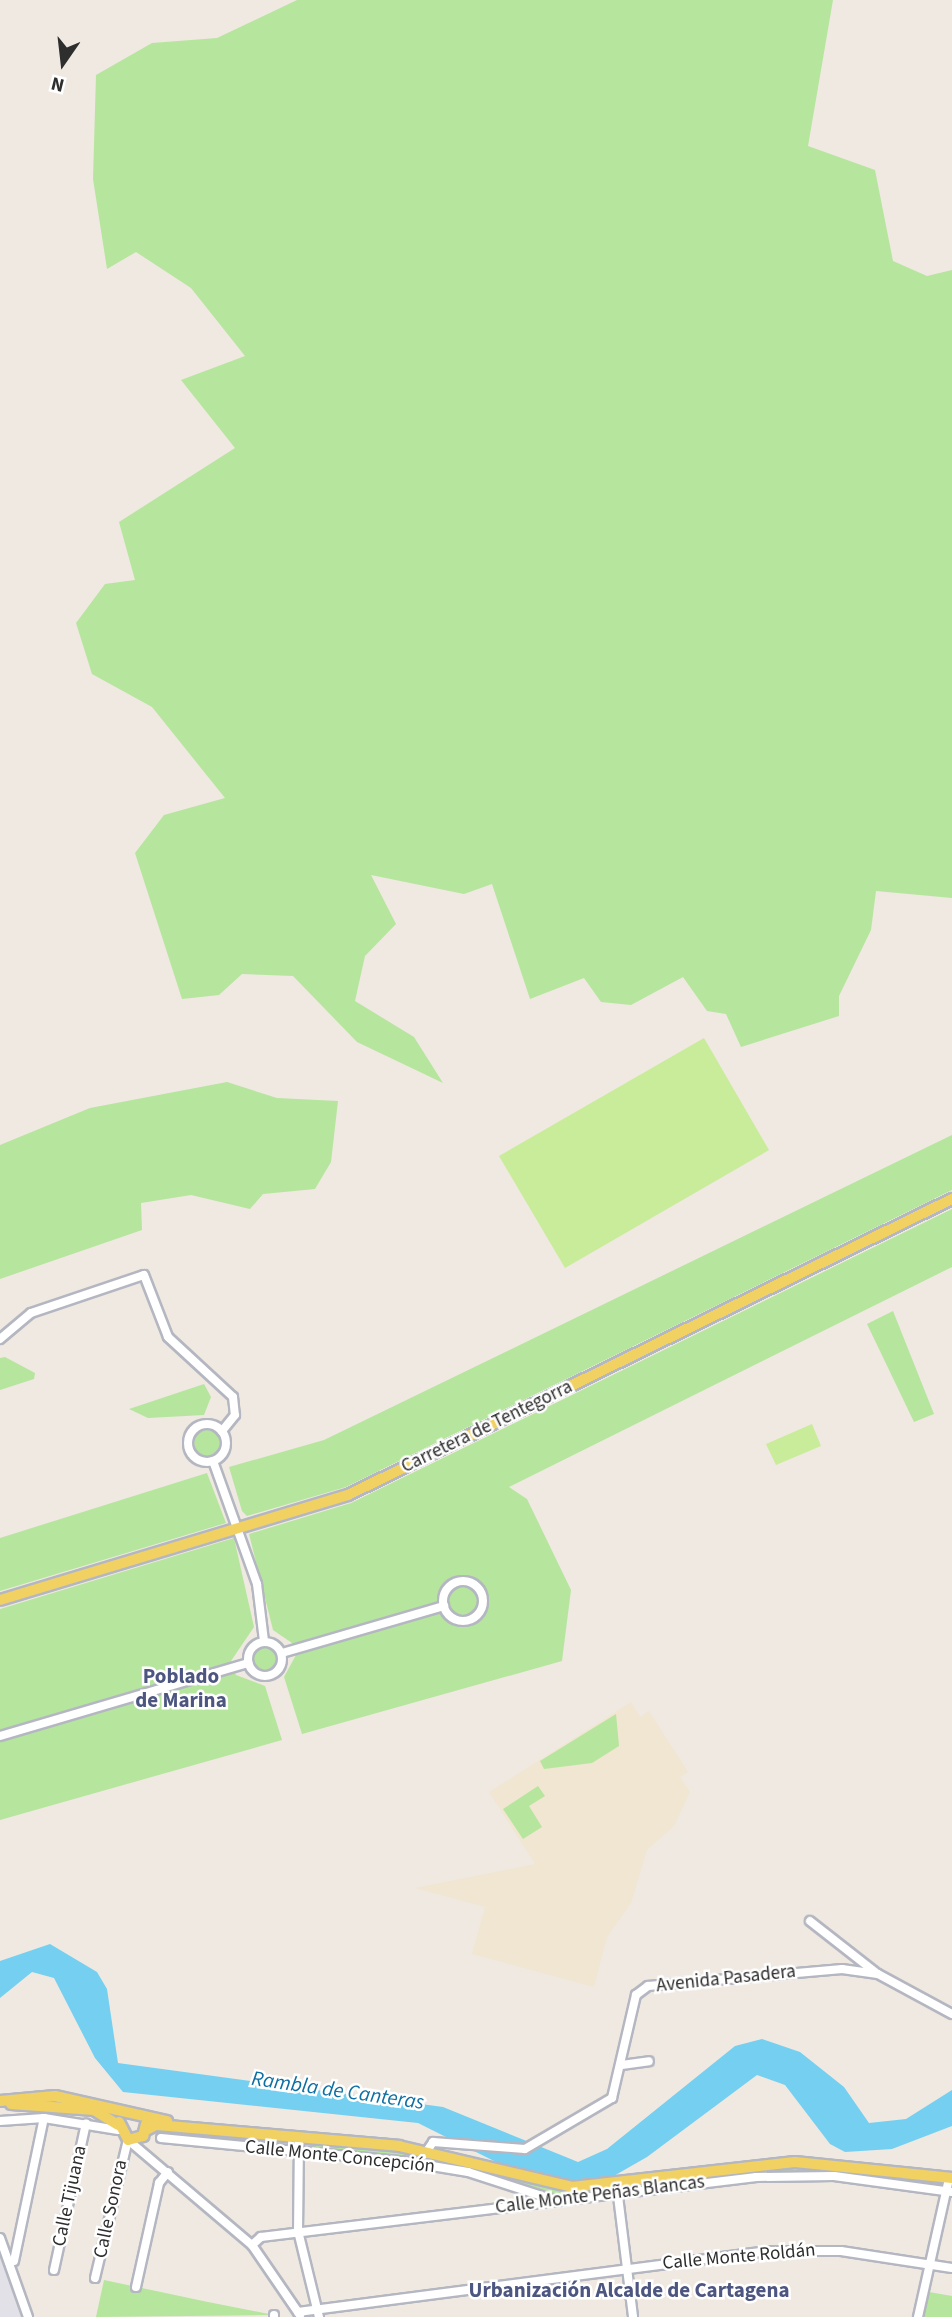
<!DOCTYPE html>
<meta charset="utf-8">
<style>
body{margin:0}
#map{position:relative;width:952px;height:2317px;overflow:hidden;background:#efe9e1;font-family:"Source Sans 3",sans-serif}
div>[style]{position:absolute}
.industrial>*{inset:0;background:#e3e1e8}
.education>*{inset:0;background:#f0e6d1}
.green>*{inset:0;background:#b6e59e}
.round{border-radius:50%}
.pitch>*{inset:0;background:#c9ec9a}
.water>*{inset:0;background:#75cff0}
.roads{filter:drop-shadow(2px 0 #b4b7c1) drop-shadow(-2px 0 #b4b7c1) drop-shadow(0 2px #b4b7c1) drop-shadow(0 -2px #b4b7c1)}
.minor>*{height:8px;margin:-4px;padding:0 4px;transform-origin:4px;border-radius:4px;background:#fff}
.minor>.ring{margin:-4px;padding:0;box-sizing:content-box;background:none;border:8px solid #fff;border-radius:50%}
.major>*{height:10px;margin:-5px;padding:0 5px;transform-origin:5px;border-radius:5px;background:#f2d163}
span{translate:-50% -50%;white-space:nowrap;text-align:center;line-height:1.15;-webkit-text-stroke:5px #fff;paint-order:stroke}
.street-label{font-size:19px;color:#2e2e2e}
.neighbourhood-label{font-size:21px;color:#4d5680;font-weight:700}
.water-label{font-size:21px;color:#0d6fa3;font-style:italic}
.north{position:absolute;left:28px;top:28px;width:70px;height:70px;-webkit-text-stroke:5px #fff;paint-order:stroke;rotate:194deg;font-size:19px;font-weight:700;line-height:28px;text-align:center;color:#2e2e2e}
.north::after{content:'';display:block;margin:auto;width:24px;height:32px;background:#2e2e2e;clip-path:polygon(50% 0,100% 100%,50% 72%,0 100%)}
</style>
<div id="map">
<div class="industrial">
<div style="clip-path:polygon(0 2238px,28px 2317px,0 2317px)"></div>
</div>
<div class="education">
<div style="clip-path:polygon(631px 1702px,640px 1717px,649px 1711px,688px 1772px,680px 1777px,690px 1792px,674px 1826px,647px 1850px,631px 1903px,607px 1937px,594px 1987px,472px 1954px,485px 1907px,415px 1888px,535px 1864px,489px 1792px)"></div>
</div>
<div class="green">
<div style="clip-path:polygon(297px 0,833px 0,808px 146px,875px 170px,893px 261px,927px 276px,952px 270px,952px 898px,876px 891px,871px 930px,839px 996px,839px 1016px,741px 1047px,726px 1014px,707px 1011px,683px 977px,631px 1005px,601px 1002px,584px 978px,530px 999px,492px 884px,464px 894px,371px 875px,396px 924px,365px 956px,355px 1001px,414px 1037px,443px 1083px,357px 1042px,293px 976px,242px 974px,219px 995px,182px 999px,135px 853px,164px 815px,225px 798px,152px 707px,92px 674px,76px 623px,105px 584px,135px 580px,119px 522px,235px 448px,181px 380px,245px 356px,191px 288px,136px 252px,107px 269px,93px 179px,96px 75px,152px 43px,217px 38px)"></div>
<div style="clip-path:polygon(227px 1082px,277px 1098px,338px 1101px,331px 1162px,315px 1189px,263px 1194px,250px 1209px,191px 1195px,141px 1203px,142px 1230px,0 1279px,0 1145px,90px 1108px)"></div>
<div style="clip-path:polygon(952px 1135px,952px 1190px,346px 1487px,247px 1516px,242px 1511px,229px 1467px,324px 1440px)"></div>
<div style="clip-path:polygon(952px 1209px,952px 1267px,509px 1487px,527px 1499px,571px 1590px,562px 1661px,302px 1734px,284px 1677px,296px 1655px,292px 1643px,273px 1630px,249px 1534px,351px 1503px)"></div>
<div style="clip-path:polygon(893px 1311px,934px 1414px,914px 1422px,867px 1324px)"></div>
<div style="clip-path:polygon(5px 1357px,35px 1373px,34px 1379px,0 1390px,0 1358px)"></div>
<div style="clip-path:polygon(204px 1384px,211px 1397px,204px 1415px,148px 1418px,129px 1409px)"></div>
<div class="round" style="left:194px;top:1430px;width:26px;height:26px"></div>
<div style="clip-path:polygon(207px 1473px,226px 1523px,0 1591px,0 1538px)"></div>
<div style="clip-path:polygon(234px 1538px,254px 1627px,231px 1661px,236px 1675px,265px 1686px,282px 1740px,0 1820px,0 1609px)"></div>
<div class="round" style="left:248px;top:1642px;width:34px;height:34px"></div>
<div style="clip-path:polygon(616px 1714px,619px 1746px,592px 1763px,544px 1769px,540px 1761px)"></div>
<div style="clip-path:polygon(538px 1786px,545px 1796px,529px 1806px,542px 1827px,523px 1839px,503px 1809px)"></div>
<div style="clip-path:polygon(156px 2126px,366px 2143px,617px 2182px,618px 2193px,557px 2201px,468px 2172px,161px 2138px)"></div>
<div style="clip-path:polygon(783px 2163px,952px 2178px,952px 2191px,814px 2174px,632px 2191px,631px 2181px)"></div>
<div style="clip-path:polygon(104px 2280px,208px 2302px,274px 2315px,96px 2317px)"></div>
<div style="clip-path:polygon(929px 2292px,952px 2296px,952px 2317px,923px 2317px)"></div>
</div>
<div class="pitch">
<div style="clip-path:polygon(704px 1038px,769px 1150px,565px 1268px,499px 1156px)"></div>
<div style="clip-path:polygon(812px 1424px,821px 1446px,776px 1465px,766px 1444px)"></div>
</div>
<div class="water">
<div style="clip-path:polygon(50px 1944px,97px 1972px,107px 1989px,118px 2063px,443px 2107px,578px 2162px,607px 2149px,735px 2046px,762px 2039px,800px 2052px,844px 2087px,869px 2123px,906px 2119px,952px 2090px,952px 2126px,892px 2149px,845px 2152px,830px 2144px,785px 2085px,757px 2075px,647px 2157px,598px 2185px,582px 2186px,520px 2174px,418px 2123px,123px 2092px,95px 2058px,54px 1978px,32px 1972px,0 1998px,0 1961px)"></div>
</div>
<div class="roads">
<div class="minor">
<div style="left:0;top:1339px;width:40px;rotate:-40deg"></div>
<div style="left:31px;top:1313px;width:119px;rotate:-18.6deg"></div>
<div style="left:144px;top:1275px;width:66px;rotate:68.8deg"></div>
<div style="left:168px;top:1337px;width:88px;rotate:42.7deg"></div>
<div style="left:233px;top:1397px;width:18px;rotate:84deg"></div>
<div style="left:235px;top:1415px;width:21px;rotate:129deg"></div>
<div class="ring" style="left:188px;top:1424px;width:30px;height:30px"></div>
<div style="left:213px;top:1461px;width:131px;rotate:70.3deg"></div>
<div style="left:257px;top:1584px;width:57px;rotate:83deg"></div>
<div class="ring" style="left:443px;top:1581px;width:32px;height:32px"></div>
<div class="ring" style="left:248px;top:1642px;width:26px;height:26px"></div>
<div style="left:282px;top:1653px;width:169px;rotate:-16.2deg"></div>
<div style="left:0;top:1736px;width:259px;rotate:-16.4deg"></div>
<div style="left:810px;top:1921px;width:83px;rotate:38.1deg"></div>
<div style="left:622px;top:2065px;width:27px;rotate:-8deg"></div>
<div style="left:0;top:2121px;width:44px;rotate:-3.9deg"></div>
<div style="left:44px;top:2118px;width:75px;rotate:9.2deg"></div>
<div style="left:161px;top:2138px;width:242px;rotate:5.5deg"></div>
<div style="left:402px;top:2161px;width:67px;rotate:9.5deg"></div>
<div style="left:468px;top:2172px;width:90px;rotate:18deg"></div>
<div style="left:299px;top:2138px;width:93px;rotate:90.6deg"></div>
<div style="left:298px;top:2231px;width:89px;rotate:76.3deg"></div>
<div style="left:427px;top:2151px;width:11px;rotate:-56deg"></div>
<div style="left:433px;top:2142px;width:92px;rotate:4.4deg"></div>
<div style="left:525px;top:2149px;width:101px;rotate:-30.4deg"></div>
<div style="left:612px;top:2098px;width:106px;rotate:-76.9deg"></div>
<div style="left:636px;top:1995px;width:15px;rotate:-37deg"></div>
<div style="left:648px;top:1986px;width:195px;rotate:-5deg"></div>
<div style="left:842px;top:1969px;width:36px;rotate:8deg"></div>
<div style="left:878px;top:1974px;width:84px;rotate:28.4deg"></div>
<div style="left:617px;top:2188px;width:130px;rotate:82.9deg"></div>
<div style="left:0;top:2238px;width:84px;rotate:70.5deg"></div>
<div style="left:252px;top:2245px;width:12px;rotate:-42deg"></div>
<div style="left:261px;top:2237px;width:499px;rotate:-6.9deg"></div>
<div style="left:756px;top:2177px;width:78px;rotate:-0.7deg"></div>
<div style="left:834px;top:2176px;width:119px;rotate:7.7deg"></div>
<div style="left:14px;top:2261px;width:146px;rotate:-78.2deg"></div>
<div style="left:54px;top:2270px;width:150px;rotate:-77.7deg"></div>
<div style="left:95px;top:2278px;width:142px;rotate:-76.6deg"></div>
<div style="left:128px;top:2140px;width:162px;rotate:40.3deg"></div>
<div style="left:252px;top:2245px;width:85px;rotate:55.6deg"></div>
<div style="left:136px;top:2287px;width:107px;rotate:-77.5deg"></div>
<div style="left:159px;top:2183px;width:14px;rotate:-51deg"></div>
<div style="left:298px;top:2312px;width:474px;rotate:-7.4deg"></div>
<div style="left:768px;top:2251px;width:73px"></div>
<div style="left:841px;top:2251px;width:112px;rotate:8.7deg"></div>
<div style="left:274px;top:2317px;width:2px;rotate:-90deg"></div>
<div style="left:918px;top:2317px;width:142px;rotate:-77.4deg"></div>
</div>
<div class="major">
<div style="left:0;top:1600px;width:363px;rotate:-16.8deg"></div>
<div style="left:348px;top:1495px;width:673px;rotate:-26.11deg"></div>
<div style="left:0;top:2101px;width:55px;rotate:-5.2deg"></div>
<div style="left:55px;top:2096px;width:115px;rotate:12.6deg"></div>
<div style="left:11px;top:2104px;width:83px;rotate:4.1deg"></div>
<div style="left:94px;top:2110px;width:28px;rotate:32deg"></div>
<div style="left:119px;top:2122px;width:20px;rotate:63deg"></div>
<div style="left:128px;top:2140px;width:16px;rotate:-15deg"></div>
<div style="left:143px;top:2136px;width:12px;rotate:-76deg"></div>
<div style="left:146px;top:2130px;width:11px;rotate:-27deg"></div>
<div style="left:156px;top:2125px;width:244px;rotate:4.9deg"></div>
<div style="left:399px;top:2146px;width:178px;rotate:13.3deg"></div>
<div style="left:572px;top:2187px;width:224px;rotate:-6.4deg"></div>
<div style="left:795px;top:2162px;width:158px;rotate:5.8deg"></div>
</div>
</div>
<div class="street-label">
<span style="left:487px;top:1427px;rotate:-26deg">Carretera de Tentegorra</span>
<span style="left:726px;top:1979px;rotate:-6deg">Avenida Pasadera</span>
<span style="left:340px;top:2157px;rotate:6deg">Calle Monte Concepción</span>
<span style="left:600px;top:2195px;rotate:-7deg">Calle Monte Peñas Blancas</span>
<span style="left:70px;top:2196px;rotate:-78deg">Calle Tijuana</span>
<span style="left:111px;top:2209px;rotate:-78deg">Calle Sonora</span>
<span style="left:739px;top:2257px;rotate:-5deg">Calle Monte Roldán</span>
</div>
<div class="neighbourhood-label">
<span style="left:181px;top:1688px">Poblado<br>de Marina</span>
<span style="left:629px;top:2290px">Urbanización Alcalde de Cartagena</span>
</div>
<div class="water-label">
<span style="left:338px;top:2090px;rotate:8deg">Rambla de Canteras</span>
</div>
<div class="north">N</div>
</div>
